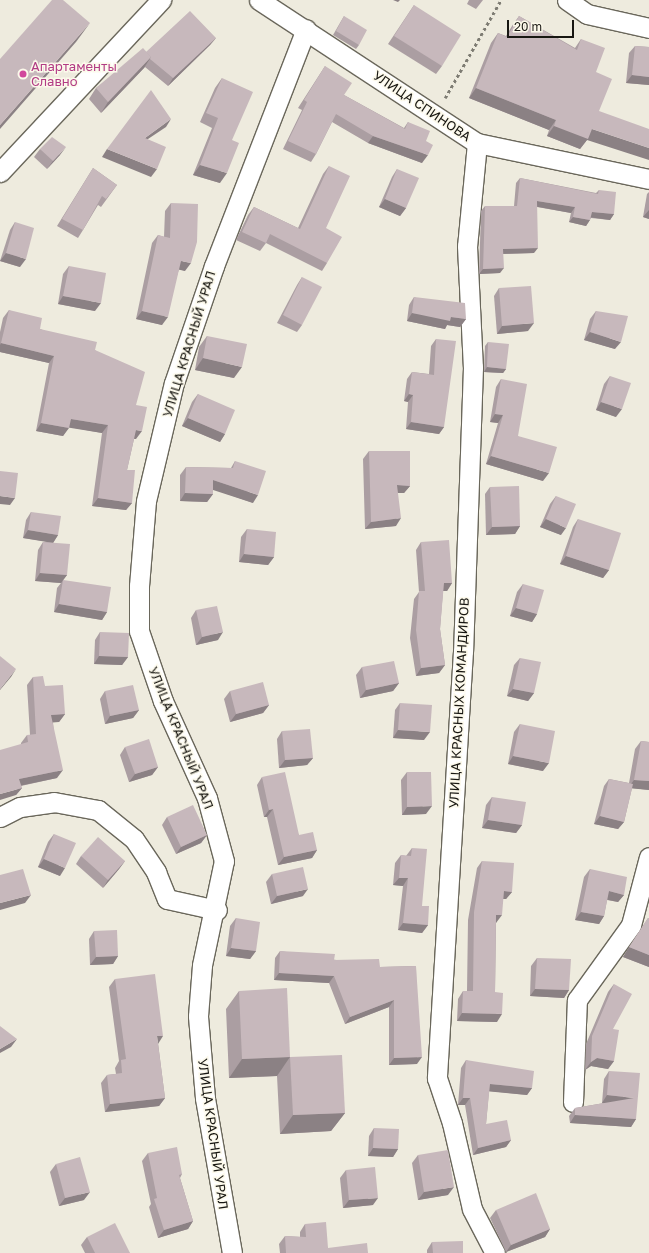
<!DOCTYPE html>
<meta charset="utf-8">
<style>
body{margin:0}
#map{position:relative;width:649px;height:1253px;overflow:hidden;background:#eeebde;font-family:"Golos Text",sans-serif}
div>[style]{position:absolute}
.path>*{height:2.5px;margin-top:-1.25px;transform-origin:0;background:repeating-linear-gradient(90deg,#7e7c73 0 3px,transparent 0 6px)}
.roads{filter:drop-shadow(1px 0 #6a675b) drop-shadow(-1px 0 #6a675b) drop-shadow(0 1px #6a675b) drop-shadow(0 -1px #6a675b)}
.minor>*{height:19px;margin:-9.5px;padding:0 9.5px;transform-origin:9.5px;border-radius:9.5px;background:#fff}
.wall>*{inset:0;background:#ab9ea2}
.shaded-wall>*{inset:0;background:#8b8184}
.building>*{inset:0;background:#c7b8bc}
.dots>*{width:11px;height:11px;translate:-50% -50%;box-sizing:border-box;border:2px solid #fcf9eb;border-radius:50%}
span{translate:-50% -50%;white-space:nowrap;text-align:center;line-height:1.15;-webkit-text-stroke:3px #fcf9eb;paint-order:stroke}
.hotel-label{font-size:13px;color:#b23c85}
.left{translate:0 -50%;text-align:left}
.street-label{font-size:13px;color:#181712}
.scale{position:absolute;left:507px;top:20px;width:67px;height:18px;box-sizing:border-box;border:2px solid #181712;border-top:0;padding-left:5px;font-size:12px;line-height:14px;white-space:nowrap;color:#181712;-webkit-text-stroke:3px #fcf9eb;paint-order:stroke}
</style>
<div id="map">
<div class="path">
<div style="left:445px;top:98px;width:113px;rotate:-60.3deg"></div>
</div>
<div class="roads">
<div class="minor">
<div style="left:259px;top:0;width:261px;rotate:33.3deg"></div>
<div style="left:477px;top:143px;width:176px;rotate:11.8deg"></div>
<div style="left:567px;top:0;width:24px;rotate:35deg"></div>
<div style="left:587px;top:14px;width:64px;rotate:12.7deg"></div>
<div style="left:477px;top:143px;width:103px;rotate:95.5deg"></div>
<div style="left:467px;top:246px;width:121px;rotate:87.2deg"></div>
<div style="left:473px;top:367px;width:284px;rotate:92deg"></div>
<div style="left:463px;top:651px;width:428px;rotate:93.5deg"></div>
<div style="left:437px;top:1078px;width:47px;rotate:71.6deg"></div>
<div style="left:452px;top:1123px;width:88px;rotate:76.9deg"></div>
<div style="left:472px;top:1209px;width:50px;rotate:62.4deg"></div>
<div style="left:0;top:172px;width:236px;rotate:-46.9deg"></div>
<div style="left:0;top:817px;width:22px;rotate:-27deg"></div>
<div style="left:20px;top:807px;width:34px;rotate:-8deg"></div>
<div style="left:54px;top:802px;width:45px;rotate:10.3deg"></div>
<div style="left:98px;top:810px;width:46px;rotate:38.9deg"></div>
<div style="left:134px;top:839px;width:40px;rotate:56deg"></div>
<div style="left:156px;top:872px;width:29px;rotate:68deg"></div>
<div style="left:167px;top:899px;width:51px;rotate:12.4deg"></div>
<div style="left:573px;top:1102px;width:102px;rotate:-87.8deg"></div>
<div style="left:577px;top:1000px;width:92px;rotate:-54.2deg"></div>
<div style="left:631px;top:925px;width:70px;rotate:-75.2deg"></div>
<div style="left:232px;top:1253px;width:157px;rotate:-99.9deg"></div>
<div style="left:205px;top:1098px;width:82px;rotate:-94.9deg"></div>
<div style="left:198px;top:1016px;width:51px;rotate:-85.5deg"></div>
<div style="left:202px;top:965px;width:106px;rotate:-78.1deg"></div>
<div style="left:224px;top:861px;width:65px;rotate:-105.1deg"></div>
<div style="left:207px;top:798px;width:107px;rotate:-114.4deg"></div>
<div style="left:163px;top:701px;width:74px;rotate:-108.9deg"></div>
<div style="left:139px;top:631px;width:45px;rotate:-90deg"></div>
<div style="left:139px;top:586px;width:85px;rotate:-85.3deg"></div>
<div style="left:146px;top:501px;width:121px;rotate:-76.7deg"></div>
<div style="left:174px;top:383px;width:124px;rotate:-71.1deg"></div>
<div style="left:214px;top:266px;width:254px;rotate:-68.8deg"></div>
</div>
</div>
<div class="wall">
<div style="clip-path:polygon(469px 0,483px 0,476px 9px,467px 4px)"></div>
<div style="clip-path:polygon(414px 5px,442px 66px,436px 74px,388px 44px)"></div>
<div style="clip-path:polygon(344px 16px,359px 45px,356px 49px,333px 35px)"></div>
<div style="clip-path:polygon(519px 16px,575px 48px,581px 39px,596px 72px,587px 140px,580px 149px,547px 136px,549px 130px,469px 98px,491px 43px,498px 33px,506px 36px,512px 26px)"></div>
<div style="clip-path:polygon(216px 38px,210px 45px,168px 86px,145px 67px,101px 113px,89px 99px,96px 88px,146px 52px)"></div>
<div style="clip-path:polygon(635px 46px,649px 47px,649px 85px,626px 83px,629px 53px)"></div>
<div style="clip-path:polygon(325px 66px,344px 95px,404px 128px,408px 122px,426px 141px,422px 163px,368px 143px,332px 122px,316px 154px,311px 162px,283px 149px,302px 110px,298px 108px)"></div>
<div style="clip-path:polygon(222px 78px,220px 183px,193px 175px,212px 128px,200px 122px,215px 88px)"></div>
<div style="clip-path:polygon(40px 149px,60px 155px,47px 169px,34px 157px)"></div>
<div style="clip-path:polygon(329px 166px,326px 228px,327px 263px,322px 271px,266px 243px,260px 251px,236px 240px,248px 215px,254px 207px,298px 228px,323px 174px)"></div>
<div style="clip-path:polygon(93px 168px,117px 185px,101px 207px,98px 205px,83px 230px,78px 238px,57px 226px,88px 176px)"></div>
<div style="clip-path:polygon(397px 169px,406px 208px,400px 216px,379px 207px,392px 177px)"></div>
<div style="clip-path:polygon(520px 178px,596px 193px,599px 190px,614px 214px,610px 220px,591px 218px,586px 226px,569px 222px,571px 213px,537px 207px,534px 253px,503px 254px,500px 273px,479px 274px,481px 211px,485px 206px,514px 206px,516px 183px)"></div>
<div style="clip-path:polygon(649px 192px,649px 219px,643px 217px,647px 194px)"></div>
<div style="clip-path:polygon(171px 203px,185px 271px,179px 269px,162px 325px,136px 319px,152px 243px,158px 235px,164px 237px,165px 211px)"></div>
<div style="clip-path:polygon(15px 222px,20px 267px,0 261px,10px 230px)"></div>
<div style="clip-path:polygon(69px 266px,95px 311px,58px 304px,63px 274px)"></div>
<div style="clip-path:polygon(302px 277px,302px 325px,297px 332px,277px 323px,297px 285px)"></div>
<div style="clip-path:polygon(499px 288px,528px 331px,497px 334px,494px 296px)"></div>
<div style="clip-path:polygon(414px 297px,466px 319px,460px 327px,447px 325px,445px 329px,407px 321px,409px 305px)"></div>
<div style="clip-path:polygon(9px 310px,40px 329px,95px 350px,136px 405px,136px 439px,134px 439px,127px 470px,132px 503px,126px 510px,92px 506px,102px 433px,69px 427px,63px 436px,36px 431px,49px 363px,0 352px,0 332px,3px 318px)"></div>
<div style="clip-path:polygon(596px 311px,615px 349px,584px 340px,590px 319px)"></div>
<div style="clip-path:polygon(207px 336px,234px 378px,195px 370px,199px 347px)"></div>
<div style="clip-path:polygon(436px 339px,444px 427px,439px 434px,406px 429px,408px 402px,404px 401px,407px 379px,412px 372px,429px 374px,431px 346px)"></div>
<div style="clip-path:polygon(488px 342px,506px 369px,503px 373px,484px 372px,485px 346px)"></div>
<div style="clip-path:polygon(610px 376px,616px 417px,596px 410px,604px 384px)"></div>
<div style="clip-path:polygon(501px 379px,518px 436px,543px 481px,486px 464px,498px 423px,490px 422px,496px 387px)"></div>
<div style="clip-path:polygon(198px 394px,225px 434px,220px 442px,182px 426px,192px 402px)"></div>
<div style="clip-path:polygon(369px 451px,410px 486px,404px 493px,398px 493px,396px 526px,365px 529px,363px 459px)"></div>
<div style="clip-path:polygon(235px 461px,253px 503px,213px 489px,213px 494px,207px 502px,180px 501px,180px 475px,186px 467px,231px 468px)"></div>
<div style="clip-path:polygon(490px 487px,520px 526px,515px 534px,486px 535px,485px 494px)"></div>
<div style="clip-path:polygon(556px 496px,561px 535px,540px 527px,550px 504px)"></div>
<div style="clip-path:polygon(31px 512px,58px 535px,53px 543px,67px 575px,63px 580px,107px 612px,102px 620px,54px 612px,57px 588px,61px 583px,35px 581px,38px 550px,43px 542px,50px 542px,23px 538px,26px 520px)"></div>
<div style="clip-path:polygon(578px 519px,609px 570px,603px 578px,560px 564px,573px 527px)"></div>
<div style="clip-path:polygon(247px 529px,274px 557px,268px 565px,239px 562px,241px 537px)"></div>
<div style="clip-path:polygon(421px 542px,452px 583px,447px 591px,443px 591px,440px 629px,445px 665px,439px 673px,416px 676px,410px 638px,414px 599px,419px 592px,416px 550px)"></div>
<div style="clip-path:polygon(523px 584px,537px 614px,532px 622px,510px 616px,517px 592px)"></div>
<div style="clip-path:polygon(196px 610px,218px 640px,196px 645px,191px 618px)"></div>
<div style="clip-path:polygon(100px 632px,128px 657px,122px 665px,94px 664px,95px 640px)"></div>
<div style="clip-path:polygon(520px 658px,534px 693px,528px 701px,507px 696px,514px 665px)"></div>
<div style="clip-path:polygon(362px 667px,399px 683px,393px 691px,360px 698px,356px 675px)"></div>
<div style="clip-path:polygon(33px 677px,45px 686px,65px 714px,59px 722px,53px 722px,57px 778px,21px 786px,22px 788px,16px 795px,21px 743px,27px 735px,30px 735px,27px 685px)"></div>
<div style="clip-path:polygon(105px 691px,139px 710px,133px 718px,105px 724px,100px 699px)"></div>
<div style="clip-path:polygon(230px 691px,269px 705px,263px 713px,230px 722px,224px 699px)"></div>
<div style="clip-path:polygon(400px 703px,424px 740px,393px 738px,395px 710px)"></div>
<div style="clip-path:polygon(520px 724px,543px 771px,508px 764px,514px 732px)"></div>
<div style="clip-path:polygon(282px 731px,313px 758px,307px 765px,279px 768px,277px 739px)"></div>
<div style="clip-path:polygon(641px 741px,649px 742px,649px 790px,632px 788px,624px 822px,618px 829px,594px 824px,604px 786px,609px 779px,629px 783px,635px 749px)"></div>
<div style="clip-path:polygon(125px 747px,158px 767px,152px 775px,129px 782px,120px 755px)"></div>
<div style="clip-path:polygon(407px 772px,426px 814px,402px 815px,401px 780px)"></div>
<div style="clip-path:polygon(262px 777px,299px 835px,317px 850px,312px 858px,278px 865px,267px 817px,264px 817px,257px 785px)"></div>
<div style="clip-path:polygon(492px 797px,522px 825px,516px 833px,482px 828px,486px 805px)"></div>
<div style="clip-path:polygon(167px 817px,207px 835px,201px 843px,176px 854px,162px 825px)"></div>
<div style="clip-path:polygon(54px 834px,60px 876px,38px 867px,48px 842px)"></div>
<div style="clip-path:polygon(412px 848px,422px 906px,428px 925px,422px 933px,398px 930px,403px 886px,393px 885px,395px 863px,401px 855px,406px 856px)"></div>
<div style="clip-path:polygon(81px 856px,125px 861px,119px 869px,103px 888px,76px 864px)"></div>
<div style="clip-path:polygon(482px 861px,512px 892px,506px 899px,503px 899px,496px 923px,495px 992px,497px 1022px,457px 1021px,458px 999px,463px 991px,467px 991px,468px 920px,477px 868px)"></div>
<div style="clip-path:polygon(590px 869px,624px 895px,618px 902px,607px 900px,604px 916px,599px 924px,575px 920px,584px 877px)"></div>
<div style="clip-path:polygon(272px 874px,303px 896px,271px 904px,266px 882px)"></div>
<div style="clip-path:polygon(236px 918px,256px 951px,250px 959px,226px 956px,230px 926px)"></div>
<div style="clip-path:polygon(648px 918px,649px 967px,623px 957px)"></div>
<div style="clip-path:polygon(94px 931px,118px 956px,113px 964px,90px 965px,89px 939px)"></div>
<div style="clip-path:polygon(280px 951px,380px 967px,416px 966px,417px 1064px,389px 1065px,389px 1007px,345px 1024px,329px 983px,274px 980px,275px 958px)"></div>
<div style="clip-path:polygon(537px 958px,569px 990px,564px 998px,530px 996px,531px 966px)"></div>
<div style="clip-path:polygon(115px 979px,158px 1043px,165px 1098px,159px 1106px,105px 1112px,101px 1083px,107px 1075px,116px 1074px,115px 1068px,119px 1061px,109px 987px)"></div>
<div style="clip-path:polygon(614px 984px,613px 1029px,614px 1061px,608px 1069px,591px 1066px,585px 1070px,586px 1044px,608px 992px)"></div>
<div style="clip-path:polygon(239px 991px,290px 1057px,345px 1113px,331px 1131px,280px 1134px,277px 1076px,229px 1078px,226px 1009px)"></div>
<div style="clip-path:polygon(466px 1060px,532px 1088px,527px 1095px,489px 1091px,486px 1124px,511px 1140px,506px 1147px,473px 1155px,465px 1105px,458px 1105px,461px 1068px)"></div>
<div style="clip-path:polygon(609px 1071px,636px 1119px,631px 1127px,570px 1123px,569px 1116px,575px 1108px,604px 1103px,602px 1103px,604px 1079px)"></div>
<div style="clip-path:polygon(374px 1128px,398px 1149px,393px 1157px,368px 1156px,369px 1136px)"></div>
<div style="clip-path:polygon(148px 1153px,182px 1174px,180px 1178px,193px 1221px,188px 1229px,158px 1238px,149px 1207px,151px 1204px,142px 1161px)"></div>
<div style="clip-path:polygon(418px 1155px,448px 1195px,418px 1200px,412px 1163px)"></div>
<div style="clip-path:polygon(56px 1164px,84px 1200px,59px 1206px,50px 1172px)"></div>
<div style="clip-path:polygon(346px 1170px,373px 1205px,343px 1208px,340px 1178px)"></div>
<div style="clip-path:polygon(496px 1210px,550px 1229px,545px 1237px,506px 1252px,490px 1218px)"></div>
<div style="clip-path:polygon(305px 1224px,328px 1248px,368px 1253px,280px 1253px,279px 1244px,285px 1236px,300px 1237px,300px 1232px)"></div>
<div style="clip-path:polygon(87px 1237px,130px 1253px,85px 1253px,81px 1245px)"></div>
<div style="clip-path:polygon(432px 1242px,463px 1253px,427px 1253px,427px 1250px)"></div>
</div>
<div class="shaded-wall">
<div style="clip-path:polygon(393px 0,400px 0,398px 2px)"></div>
<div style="clip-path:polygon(90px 23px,76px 42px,0 129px,0 125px)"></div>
<div style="clip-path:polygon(216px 38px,210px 45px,168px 86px,173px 78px)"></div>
<div style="clip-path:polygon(151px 57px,144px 68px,101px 113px,108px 102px)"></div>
<div style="clip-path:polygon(632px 75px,649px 77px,649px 85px,626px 83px)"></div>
<div style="clip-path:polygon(476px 88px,556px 120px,549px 130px,469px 98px)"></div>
<div style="clip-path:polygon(171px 119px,166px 127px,139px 145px,145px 138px)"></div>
<div style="clip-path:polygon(554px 126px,592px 129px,649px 148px,649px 160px,587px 140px,580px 149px,547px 136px)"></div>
<div style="clip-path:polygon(373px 136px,428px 155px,422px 163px,368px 143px)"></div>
<div style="clip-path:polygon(66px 147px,60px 155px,47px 169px,53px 161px)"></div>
<div style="clip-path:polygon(107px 149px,157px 169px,151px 177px,102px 157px)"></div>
<div style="clip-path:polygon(200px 165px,227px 173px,220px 183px,193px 175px)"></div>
<div style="clip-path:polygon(385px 199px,406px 208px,400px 216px,379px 207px)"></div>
<div style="clip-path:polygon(537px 201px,575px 207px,571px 213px,533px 206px)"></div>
<div style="clip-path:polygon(649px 210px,649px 219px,643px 217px)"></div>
<div style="clip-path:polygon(592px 212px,614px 214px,610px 220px,588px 217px)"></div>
<div style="clip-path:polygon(573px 217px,590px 220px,586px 226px,569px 222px)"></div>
<div style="clip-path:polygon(538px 248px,534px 253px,499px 254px,503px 249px)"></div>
<div style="clip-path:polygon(6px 253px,26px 259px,20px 267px,0 261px)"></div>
<div style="clip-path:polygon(181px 261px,191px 263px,185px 271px,176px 269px)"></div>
<div style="clip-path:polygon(504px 268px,500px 273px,479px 274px,483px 269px)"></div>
<div style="clip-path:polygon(63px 296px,101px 303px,95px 311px,58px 304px)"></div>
<div style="clip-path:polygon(142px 311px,168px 317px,162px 325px,136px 319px)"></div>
<div style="clip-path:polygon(412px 313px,451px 317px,466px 319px,460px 327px,447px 325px,445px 329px,407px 321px)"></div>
<div style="clip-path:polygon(534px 323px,528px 331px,497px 334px,502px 326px)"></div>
<div style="clip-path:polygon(590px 332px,621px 342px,615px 349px,584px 340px)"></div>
<div style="clip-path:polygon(1px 343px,54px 356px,49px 363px,0 352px,0 345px)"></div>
<div style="clip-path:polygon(203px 358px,242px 367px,234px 378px,195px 370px)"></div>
<div style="clip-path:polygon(487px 367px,506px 369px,503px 373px,484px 372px)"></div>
<div style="clip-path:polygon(409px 394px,413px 395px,408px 402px,404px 401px)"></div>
<div style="clip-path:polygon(601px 402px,622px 409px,616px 417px,596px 410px)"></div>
<div style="clip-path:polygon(495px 414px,503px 415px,498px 423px,490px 422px)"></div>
<div style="clip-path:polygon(188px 418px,225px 434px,220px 442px,182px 426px)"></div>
<div style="clip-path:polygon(71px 419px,108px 425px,102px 433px,65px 427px)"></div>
<div style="clip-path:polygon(411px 422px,444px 427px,439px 434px,406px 429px)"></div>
<div style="clip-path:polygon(41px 423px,69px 428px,63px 436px,36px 431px)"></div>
<div style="clip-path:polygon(136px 430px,142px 431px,136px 439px,131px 438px)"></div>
<div style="clip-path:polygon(491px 456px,549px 473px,543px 481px,486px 464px)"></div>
<div style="clip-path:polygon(213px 480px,258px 495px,253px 503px,207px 488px)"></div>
<div style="clip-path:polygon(397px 485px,410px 486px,404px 493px,392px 493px)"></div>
<div style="clip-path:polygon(185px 493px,213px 494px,207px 502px,180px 501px)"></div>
<div style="clip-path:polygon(0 496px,15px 498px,10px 505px,0 504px)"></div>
<div style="clip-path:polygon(98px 498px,132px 503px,126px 510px,92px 506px)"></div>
<div style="clip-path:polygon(401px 518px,396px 526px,365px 529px,371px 522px)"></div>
<div style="clip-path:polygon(546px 519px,566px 528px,561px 535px,540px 527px)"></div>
<div style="clip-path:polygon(520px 526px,515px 534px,486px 535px,492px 527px)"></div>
<div style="clip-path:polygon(28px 530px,58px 535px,53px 543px,23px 538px)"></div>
<div style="clip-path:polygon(244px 554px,274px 557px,268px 565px,239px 562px)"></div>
<div style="clip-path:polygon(566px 556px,609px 570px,603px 578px,560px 564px)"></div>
<div style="clip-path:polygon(40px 573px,67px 575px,61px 583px,35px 581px)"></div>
<div style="clip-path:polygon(444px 583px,452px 583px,447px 591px,438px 591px)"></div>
<div style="clip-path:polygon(59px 604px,107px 612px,102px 620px,54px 612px)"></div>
<div style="clip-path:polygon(516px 608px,537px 614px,532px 622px,510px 616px)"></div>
<div style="clip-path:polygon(223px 632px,218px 640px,196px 645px,202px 637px)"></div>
<div style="clip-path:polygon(99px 656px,128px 657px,122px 665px,94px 664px)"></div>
<div style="clip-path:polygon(445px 665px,439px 673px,416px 676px,421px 668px)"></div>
<div style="clip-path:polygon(16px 669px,11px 677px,0 690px,0 689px)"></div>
<div style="clip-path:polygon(399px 683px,393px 691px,360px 698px,366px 690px)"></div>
<div style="clip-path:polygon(513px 689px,534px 693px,528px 701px,507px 696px)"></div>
<div style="clip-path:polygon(269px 705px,263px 713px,230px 722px,236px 714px)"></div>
<div style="clip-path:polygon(139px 710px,133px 718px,105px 724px,110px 716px)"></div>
<div style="clip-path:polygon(65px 714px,59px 722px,46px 723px,51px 715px)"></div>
<div style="clip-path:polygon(398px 730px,430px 732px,424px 740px,393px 738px)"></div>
<div style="clip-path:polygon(513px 756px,549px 763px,543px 771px,508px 764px)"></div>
<div style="clip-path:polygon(313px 758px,307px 765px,279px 768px,285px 760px)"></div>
<div style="clip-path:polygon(158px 767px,152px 775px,129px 782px,135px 774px)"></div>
<div style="clip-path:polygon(63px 770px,57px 778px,14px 787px,19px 779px)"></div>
<div style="clip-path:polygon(634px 780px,649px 781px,649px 790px,628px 788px)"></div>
<div style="clip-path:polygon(22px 788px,16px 795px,0 800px,0 794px)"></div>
<div style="clip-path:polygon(432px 806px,426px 814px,402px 815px,407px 807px)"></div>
<div style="clip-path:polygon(273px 809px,267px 817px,264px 817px,269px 810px)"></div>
<div style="clip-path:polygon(600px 816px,624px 822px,618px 829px,594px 824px)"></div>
<div style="clip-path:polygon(488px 820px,522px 825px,516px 833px,482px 828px)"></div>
<div style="clip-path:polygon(207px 835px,201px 843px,176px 854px,181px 847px)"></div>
<div style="clip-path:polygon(317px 850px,312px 858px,278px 865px,284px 857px)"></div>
<div style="clip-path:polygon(44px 859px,65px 868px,60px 876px,38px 867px)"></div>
<div style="clip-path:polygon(125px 861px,119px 869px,103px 888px,108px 880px)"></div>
<div style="clip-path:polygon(399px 878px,408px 878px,403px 886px,393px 885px)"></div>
<div style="clip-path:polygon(308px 889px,303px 896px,271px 904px,277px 896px)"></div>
<div style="clip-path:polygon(504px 891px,512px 892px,506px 899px,499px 899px)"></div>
<div style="clip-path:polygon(609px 891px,624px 895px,618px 902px,604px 899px)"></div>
<div style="clip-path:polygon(31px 895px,25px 903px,0 910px,0 903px)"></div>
<div style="clip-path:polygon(581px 912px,604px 916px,599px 924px,575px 920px)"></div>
<div style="clip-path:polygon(496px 915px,502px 915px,496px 923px)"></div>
<div style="clip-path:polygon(403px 923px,428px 925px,422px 933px,398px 930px)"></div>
<div style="clip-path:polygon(629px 947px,649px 955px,649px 967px,623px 957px)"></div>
<div style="clip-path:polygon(231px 948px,256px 951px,250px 959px,226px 956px)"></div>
<div style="clip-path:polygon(118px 956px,113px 964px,90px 965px,96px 957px)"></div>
<div style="clip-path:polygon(279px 973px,334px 976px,329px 983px,274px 980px)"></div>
<div style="clip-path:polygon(535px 989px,569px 990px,564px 998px,530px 996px)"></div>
<div style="clip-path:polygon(394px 1000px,389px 1007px,345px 1024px,350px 1017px)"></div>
<div style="clip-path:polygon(462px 1013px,502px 1014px,497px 1022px,457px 1021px)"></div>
<div style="clip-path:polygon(157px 1036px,163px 1036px,158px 1044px)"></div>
<div style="clip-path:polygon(17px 1039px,11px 1047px,0 1053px,0 1049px)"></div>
<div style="clip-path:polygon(290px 1057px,277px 1076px,229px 1078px,242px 1059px)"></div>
<div style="clip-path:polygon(422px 1057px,417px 1064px,389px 1065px,394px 1058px)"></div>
<div style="clip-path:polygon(597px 1058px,614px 1061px,608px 1069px,591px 1066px,585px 1070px,591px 1062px)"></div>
<div style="clip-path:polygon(490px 1084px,532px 1088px,527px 1095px,485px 1091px)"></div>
<div style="clip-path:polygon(607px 1095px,634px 1098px,629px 1106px,602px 1103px)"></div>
<div style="clip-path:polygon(165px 1098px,159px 1106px,105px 1112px,110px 1104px)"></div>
<div style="clip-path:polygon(463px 1098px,470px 1098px,465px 1105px,458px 1105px)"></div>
<div style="clip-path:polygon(345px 1113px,331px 1131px,280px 1134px,293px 1115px)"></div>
<div style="clip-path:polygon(575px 1115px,636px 1119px,631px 1127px,570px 1123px)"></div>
<div style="clip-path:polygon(511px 1140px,506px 1147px,473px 1155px,478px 1148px)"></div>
<div style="clip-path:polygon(373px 1148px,398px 1149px,393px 1157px,368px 1156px)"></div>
<div style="clip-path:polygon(454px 1187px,448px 1195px,418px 1200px,424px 1192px)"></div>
<div style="clip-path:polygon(90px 1192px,84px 1200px,59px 1206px,65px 1198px)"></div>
<div style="clip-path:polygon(378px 1198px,373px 1205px,343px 1208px,349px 1200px)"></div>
<div style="clip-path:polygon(193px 1221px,188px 1229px,158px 1238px,164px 1230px)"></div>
<div style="clip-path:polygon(550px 1229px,545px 1237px,506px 1252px,511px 1245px)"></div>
</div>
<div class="building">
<div style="clip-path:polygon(52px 0,63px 0,90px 23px,0 125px,0 59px)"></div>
<div style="clip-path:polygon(414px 5px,461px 35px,442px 66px,394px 36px)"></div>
<div style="clip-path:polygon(190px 11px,216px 38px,173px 78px,150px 59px,151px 57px,146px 52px)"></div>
<div style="clip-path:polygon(344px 16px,367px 30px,359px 45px,336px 31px)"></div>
<div style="clip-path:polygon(519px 16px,577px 50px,581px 39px,605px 48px,596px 72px,612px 79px,599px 111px,649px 129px,649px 148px,592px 129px,588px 139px,554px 126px,556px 120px,476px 88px,498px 33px,507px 37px)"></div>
<div style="clip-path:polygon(635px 46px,649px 47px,649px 77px,632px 75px)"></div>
<div style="clip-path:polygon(143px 48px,151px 57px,108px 102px,96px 88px)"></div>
<div style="clip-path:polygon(325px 66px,352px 83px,344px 95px,405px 129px,408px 122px,430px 131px,426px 141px,433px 145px,428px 155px,373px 136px,336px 114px,316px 154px,288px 141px,307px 102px,304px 100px)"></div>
<div style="clip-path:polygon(222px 78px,253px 92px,232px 140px,239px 143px,227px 173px,200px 165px,218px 118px,206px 113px)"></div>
<div style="clip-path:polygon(151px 90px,171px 119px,145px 138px,166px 147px,157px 169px,107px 149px)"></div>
<div style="clip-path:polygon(52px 137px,66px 147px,53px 161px,40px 149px)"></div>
<div style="clip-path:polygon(329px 166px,350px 176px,326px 228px,342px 237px,327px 263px,270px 234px,266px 243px,242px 232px,254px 207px,300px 229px)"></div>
<div style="clip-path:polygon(93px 168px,117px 185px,106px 199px,102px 196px,83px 230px,62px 219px)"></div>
<div style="clip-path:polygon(397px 169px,419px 178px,406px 208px,385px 199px)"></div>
<div style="clip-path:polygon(520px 178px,598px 194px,599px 190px,616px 192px,614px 214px,592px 212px,590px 220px,573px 217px,575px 207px,537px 201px,538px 248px,503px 249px,504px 268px,483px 269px,485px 206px,517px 206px)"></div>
<div style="clip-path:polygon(171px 203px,198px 204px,197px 242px,191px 263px,181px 261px,168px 317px,142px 311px,158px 235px,170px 238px)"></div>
<div style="clip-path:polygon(15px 222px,34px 228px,26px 259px,6px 253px)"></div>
<div style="clip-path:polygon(69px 266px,106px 273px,101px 303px,63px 296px)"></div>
<div style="clip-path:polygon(302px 277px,322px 287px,302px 325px,283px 315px)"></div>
<div style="clip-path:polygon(531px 286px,534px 323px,502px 326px,499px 288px)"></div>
<div style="clip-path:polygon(414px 297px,465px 303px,466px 319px,451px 317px,450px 321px,412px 313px)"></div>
<div style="clip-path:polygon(9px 310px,42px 318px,40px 329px,97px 342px,95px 350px,145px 372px,136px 405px,147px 407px,142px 431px,136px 430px,127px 470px,135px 470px,132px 503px,98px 498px,108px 425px,71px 419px,69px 428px,41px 423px,54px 356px,1px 343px)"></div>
<div style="clip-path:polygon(596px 311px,628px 316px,621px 342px,590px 332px)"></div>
<div style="clip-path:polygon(207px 336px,247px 344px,242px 367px,203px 358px)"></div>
<div style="clip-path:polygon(436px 339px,456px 341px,444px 427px,411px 422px,413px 395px,409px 394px,412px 372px,434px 375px)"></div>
<div style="clip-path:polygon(488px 342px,509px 344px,506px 369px,487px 367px)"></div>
<div style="clip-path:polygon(610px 376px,631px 383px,622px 409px,601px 402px)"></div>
<div style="clip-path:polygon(501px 379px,527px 384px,518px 436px,557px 447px,549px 473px,491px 456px,503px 415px,495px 414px)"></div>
<div style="clip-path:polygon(198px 394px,235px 410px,225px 434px,188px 418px)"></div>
<div style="clip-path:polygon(369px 451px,410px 451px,410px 486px,397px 485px,401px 518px,371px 522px)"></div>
<div style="clip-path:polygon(235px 461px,266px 471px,258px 495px,213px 480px,213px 494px,185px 493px,186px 467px,233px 468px)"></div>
<div style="clip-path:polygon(0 471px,18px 473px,15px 498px,0 496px)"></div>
<div style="clip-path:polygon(519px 486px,520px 526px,492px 527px,490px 487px)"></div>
<div style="clip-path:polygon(556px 496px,576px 504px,566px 528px,546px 519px)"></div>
<div style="clip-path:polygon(31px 512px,61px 516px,58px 535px,28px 530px)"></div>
<div style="clip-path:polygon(578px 519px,621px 533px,609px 570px,566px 556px)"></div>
<div style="clip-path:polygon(247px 529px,276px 532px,274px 557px,244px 554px)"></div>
<div style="clip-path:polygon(449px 540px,452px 583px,444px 583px,440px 629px,445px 665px,421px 668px,416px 630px,419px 591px,425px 591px,421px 542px)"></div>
<div style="clip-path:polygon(43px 542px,70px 544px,67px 575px,40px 573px)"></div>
<div style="clip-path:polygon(63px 580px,111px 587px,107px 612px,59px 604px)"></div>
<div style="clip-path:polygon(523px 584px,544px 590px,537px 614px,516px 608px)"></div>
<div style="clip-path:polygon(217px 606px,223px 632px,202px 637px,196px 610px)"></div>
<div style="clip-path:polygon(100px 632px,129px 633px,128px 657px,99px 656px)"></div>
<div style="clip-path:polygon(0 656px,16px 669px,0 689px)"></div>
<div style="clip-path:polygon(520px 658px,541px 662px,534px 693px,513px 689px)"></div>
<div style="clip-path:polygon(394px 661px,399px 683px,366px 690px,362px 667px)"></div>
<div style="clip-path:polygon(43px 676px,45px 686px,63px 685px,65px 714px,51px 715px,63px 770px,19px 779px,22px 788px,0 794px,0 750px,28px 742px,27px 735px,36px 734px,33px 677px)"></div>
<div style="clip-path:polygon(263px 682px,269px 705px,236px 714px,230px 691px)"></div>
<div style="clip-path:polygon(133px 685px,139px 710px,110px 716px,105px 691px)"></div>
<div style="clip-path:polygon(400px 703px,432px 705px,430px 732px,398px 730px)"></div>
<div style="clip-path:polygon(520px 724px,555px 731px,549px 763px,513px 756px)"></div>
<div style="clip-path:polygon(310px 729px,313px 758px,285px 760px,282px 731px)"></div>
<div style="clip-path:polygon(149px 739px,158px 767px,135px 774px,125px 747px)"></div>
<div style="clip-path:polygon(641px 741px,649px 742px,649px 781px,634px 780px)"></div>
<div style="clip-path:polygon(285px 772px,299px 835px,313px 832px,317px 850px,284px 857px,273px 809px,269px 810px,262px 777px)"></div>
<div style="clip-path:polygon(407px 772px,431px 772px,432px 806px,407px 807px)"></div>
<div style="clip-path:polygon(609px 779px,633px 784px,624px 822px,600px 816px)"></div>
<div style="clip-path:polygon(492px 797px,526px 802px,522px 825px,488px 820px)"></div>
<div style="clip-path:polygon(193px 805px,207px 835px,181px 847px,167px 817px)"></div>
<div style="clip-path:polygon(54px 834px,76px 843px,65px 868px,44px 859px)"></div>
<div style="clip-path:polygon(98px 837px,125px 861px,108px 880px,81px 856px)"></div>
<div style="clip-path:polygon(412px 848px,427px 849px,422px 906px,429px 906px,428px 925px,403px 923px,408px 878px,399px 878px,401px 855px,411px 856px)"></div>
<div style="clip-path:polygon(482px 861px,514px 863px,512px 892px,504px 891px,502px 915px,496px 915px,495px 992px,503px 993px,502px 1014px,462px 1013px,463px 991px,473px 991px,474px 912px)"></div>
<div style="clip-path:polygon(303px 867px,308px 889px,277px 896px,272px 874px)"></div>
<div style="clip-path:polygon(23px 869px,31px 895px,0 903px,0 875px)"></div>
<div style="clip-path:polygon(590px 869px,627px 877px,624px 895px,609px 891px,604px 916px,581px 912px)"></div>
<div style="clip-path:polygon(236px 918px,260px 922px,256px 951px,231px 948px)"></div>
<div style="clip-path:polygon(648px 918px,649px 918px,649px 955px,629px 947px)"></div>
<div style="clip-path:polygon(117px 930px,118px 956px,96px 957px,94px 931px)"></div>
<div style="clip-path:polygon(280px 951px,335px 954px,334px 960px,379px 959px,380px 967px,416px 966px,422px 1057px,394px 1058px,394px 1000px,350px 1017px,334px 976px,279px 973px)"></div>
<div style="clip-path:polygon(537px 958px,571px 959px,569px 990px,535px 989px)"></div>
<div style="clip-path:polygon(155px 974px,163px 1036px,157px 1036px,165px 1098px,110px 1104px,107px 1075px,122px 1073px,121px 1060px,126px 1059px,115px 979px)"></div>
<div style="clip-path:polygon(614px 984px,632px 994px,613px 1029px,619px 1030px,614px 1061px,597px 1058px,591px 1062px,592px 1036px)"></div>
<div style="clip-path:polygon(287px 988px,290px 1057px,242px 1059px,239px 991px)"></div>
<div style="clip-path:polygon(0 1026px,17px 1039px,0 1049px)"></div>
<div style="clip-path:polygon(342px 1055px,345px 1113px,293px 1115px,290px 1057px)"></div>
<div style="clip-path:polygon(466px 1060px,534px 1071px,532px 1088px,490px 1084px,486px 1124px,507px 1120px,511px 1140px,478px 1148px,470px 1098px,463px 1098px)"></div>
<div style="clip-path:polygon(609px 1071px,640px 1073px,636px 1119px,575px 1115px,575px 1108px,634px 1098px,607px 1095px)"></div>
<div style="clip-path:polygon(374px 1128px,399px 1129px,398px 1149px,373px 1148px)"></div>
<div style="clip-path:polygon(177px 1147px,182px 1174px,179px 1175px,193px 1221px,164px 1230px,154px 1199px,157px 1198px,148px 1153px)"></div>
<div style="clip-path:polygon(448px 1150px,454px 1187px,424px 1192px,418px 1155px)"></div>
<div style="clip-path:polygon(80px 1157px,90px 1192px,65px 1198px,56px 1164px)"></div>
<div style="clip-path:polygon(375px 1167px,378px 1198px,349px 1200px,346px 1170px)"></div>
<div style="clip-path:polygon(536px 1193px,550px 1229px,511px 1245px,496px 1210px)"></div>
<div style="clip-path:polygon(326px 1222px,328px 1248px,367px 1243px,368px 1253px,286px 1253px,285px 1236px,306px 1237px,305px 1224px)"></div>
<div style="clip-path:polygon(115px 1223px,130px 1253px,95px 1253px,87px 1237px)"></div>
<div style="clip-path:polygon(463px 1241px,463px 1253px,433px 1253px,432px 1242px)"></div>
</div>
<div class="dots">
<div style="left:23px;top:74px;background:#d1479c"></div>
</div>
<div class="hotel-label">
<span class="left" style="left:31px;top:74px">Апартаменты<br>Славно</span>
</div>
<div class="street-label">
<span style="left:422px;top:106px;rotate:34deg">УЛИЦА СПИНОВА</span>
<span style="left:189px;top:344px;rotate:-73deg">УЛИЦА КРАСНЫЙ УРАЛ</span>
<span style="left:459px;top:703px;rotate:-87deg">УЛИЦА КРАСНЫХ КОМАНДИРОВ</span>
<span style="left:181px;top:738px;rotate:68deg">УЛИЦА КРАСНЫЙ УРАЛ</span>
<span style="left:213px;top:1134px;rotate:82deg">УЛИЦА КРАСНЫЙ УРАЛ</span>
</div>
<div class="scale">20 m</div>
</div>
